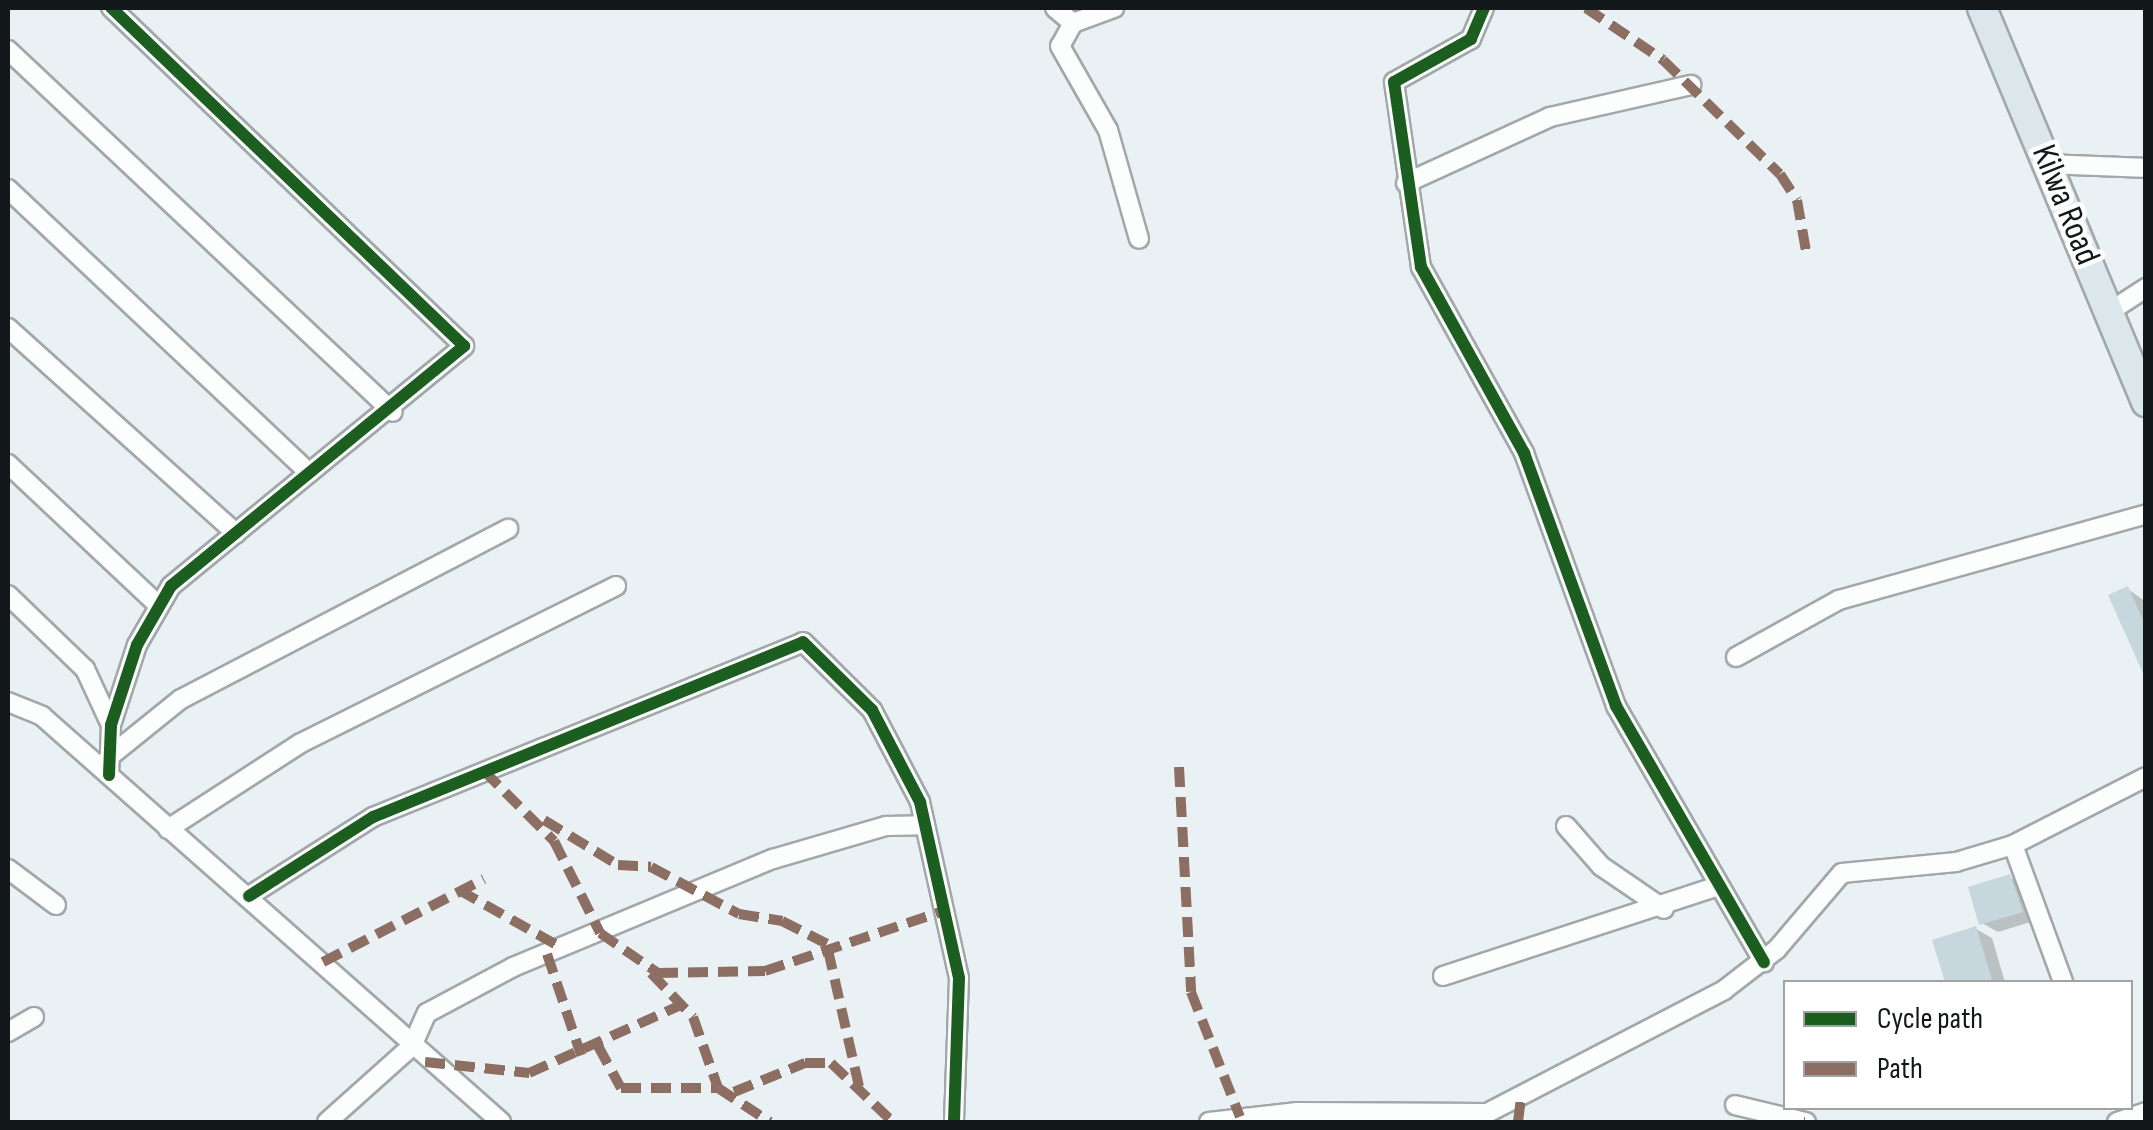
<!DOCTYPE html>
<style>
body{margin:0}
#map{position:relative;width:2153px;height:1130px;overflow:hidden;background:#eaf1f4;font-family:"Sofia Sans Condensed",sans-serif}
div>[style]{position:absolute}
.shadow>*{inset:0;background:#0003}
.building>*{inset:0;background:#c7d7de}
.roads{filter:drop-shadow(2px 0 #a2a7a9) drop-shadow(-2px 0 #a2a7a9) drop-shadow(0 2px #a2a7a9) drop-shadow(0 -2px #a2a7a9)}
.minor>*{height:18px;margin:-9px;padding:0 9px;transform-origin:9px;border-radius:9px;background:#fcfdfd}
.highway>*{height:28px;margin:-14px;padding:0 14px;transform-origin:14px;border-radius:14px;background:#dce7ec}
.quiet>*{height:10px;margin-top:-5px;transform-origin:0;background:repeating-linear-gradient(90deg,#8d6e63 0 20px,transparent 0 30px)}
.cycleway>*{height:12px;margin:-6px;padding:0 6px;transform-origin:6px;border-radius:6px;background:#1b5e20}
span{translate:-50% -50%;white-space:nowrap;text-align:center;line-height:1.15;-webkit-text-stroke:9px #fff;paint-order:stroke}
.street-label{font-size:35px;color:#13181a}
.frame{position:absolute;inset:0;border:10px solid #13181a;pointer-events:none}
.legend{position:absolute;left:1783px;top:980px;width:350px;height:130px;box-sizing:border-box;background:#fff;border:2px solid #a1a3a3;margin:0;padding:12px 18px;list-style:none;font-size:30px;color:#13181a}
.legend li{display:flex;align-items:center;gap:20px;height:50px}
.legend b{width:50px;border:2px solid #a1a3a3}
</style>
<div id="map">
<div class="shadow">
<div style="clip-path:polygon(2128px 589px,2146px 602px,2146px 670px)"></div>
<div style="clip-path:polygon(2010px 877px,2026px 886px,2037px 920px,1998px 932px,1982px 923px)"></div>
<div style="clip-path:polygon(1976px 929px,1992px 938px,2005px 982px,1947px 982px,1935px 941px)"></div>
</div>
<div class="building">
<div style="clip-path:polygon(2128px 586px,2146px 627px,2146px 680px,2108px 595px)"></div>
<div style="clip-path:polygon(2010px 874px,2023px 912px,1979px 925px,1968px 887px)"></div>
<div style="clip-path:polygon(1976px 926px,1992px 980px,1945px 982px,1932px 940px)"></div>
</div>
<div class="roads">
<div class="minor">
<div style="left:1055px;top:8px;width:23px;rotate:40deg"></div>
<div style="left:1073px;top:23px;width:44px;rotate:-20.1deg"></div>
<div style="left:1484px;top:8px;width:34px;rotate:113deg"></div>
<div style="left:1471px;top:39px;width:88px;rotate:150.8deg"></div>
<div style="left:1394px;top:82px;width:187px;rotate:81.7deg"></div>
<div style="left:1421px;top:267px;width:213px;rotate:61deg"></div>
<div style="left:1524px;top:453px;width:269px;rotate:70deg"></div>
<div style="left:1616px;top:706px;width:296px;rotate:60deg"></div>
<div style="left:1073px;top:23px;width:26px;rotate:119deg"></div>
<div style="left:1060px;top:46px;width:97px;rotate:60.3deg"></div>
<div style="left:1108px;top:130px;width:113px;rotate:74.1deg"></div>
<div style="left:8px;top:50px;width:528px;rotate:43.24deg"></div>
<div style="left:2048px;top:164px;width:98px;rotate:2.3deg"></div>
<div style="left:1406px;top:183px;width:158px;rotate:-24.6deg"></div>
<div style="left:1550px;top:117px;width:145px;rotate:-12.8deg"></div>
<div style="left:8px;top:189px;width:414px;rotate:43.3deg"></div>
<div style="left:2109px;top:312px;width:44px;rotate:-33deg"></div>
<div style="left:8px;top:328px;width:307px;rotate:42deg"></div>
<div style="left:8px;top:464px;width:204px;rotate:43.2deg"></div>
<div style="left:8px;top:595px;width:107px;rotate:43.9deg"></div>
<div style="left:85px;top:669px;width:62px;rotate:65.1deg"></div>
<div style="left:1736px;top:657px;width:118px;rotate:-29deg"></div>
<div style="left:1839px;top:600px;width:319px;rotate:-15.6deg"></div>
<div style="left:8px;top:702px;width:37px;rotate:22deg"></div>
<div style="left:42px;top:716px;width:613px;rotate:41.49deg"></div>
<div style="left:109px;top:757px;width:92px;rotate:-38.9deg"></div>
<div style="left:181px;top:699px;width:369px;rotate:-27.5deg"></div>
<div style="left:109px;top:775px;width:50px;rotate:-87.7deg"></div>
<div style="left:111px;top:725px;width:84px;rotate:-72deg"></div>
<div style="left:137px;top:645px;width:68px;rotate:-60deg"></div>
<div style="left:171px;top:586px;width:379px;rotate:-39.3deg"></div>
<div style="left:464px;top:346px;width:489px;rotate:-136.2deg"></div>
<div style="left:1566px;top:826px;width:53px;rotate:48.8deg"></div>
<div style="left:1601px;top:866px;width:76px;rotate:34.3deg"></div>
<div style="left:168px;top:829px;width:158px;rotate:-32.9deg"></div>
<div style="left:301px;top:743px;width:352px;rotate:-26.5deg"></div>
<div style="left:2013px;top:845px;width:146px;rotate:69.9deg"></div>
<div style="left:8px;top:869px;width:60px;rotate:36.9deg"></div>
<div style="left:249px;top:896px;width:147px;rotate:-32.5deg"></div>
<div style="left:373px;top:817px;width:464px;rotate:-22.1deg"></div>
<div style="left:803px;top:642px;width:97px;rotate:44.6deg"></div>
<div style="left:872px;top:710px;width:104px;rotate:62.4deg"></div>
<div style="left:920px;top:802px;width:180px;rotate:77.5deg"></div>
<div style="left:959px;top:978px;width:144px;rotate:92deg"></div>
<div style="left:1443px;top:976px;width:290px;rotate:-18.1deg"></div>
<div style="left:8px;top:1032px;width:30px;rotate:-30deg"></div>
<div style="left:1735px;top:1105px;width:73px;rotate:13.5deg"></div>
<div style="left:327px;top:1122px;width:114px;rotate:-41.8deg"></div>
<div style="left:412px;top:1046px;width:36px;rotate:-66deg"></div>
<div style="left:427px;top:1013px;width:98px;rotate:-28.1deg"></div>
<div style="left:513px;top:967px;width:282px;rotate:-22.6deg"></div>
<div style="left:773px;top:859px;width:118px;rotate:-16.3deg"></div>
<div style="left:886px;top:826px;width:39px;rotate:-1deg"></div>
<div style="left:1209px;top:1122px;width:89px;rotate:-6.5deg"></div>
<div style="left:1297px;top:1112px;width:190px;rotate:0.3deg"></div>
<div style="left:1487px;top:1113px;width:267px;rotate:-27.4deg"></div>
<div style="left:1724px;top:990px;width:67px;rotate:-37.7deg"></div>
<div style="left:1777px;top:949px;width:100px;rotate:-49.5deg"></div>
<div style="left:1842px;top:873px;width:115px;rotate:-5.5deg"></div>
<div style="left:1956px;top:862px;width:59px;rotate:-16.6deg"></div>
<div style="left:2013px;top:845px;width:149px;rotate:-27.1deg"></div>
<div style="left:2117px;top:1122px;width:31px;rotate:-19deg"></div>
</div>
<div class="highway">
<div style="left:1982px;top:8px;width:427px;rotate:67.4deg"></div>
</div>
</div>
<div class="quiet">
<div style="left:1586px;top:8px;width:93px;rotate:34deg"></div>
<div style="left:1663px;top:60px;width:163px;rotate:44.3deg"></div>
<div style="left:1780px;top:174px;width:31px;rotate:57deg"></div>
<div style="left:1797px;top:200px;width:58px;rotate:80deg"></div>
<div style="left:1179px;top:767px;width:225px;rotate:86.9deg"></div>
<div style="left:1191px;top:992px;width:134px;rotate:68.6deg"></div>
<div style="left:484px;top:771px;width:99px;rotate:45deg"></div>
<div style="left:554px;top:841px;width:103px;rotate:63.4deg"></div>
<div style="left:600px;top:933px;width:70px;rotate:34.6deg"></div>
<div style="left:658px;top:973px;width:107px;rotate:-1.1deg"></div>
<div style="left:765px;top:971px;width:185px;rotate:-18.6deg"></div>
<div style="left:544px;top:820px;width:87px;rotate:31.3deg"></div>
<div style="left:618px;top:865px;width:33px;rotate:3deg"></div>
<div style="left:651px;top:867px;width:100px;rotate:28.1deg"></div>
<div style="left:739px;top:914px;width:44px;rotate:9.2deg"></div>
<div style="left:782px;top:921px;width:59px;rotate:27deg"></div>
<div style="left:459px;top:890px;width:118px;rotate:29.4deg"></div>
<div style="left:828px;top:950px;width:145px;rotate:77.2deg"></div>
<div style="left:547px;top:954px;width:107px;rotate:71.4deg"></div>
<div style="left:323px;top:962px;width:181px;rotate:-27.3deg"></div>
<div style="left:651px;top:973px;width:61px;rotate:46.3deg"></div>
<div style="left:693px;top:1017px;width:75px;rotate:70.6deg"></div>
<div style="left:598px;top:1046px;width:48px;rotate:61.3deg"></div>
<div style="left:621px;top:1088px;width:97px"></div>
<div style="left:718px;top:1088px;width:62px;rotate:33.2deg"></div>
<div style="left:425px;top:1062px;width:105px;rotate:6deg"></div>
<div style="left:529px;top:1073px;width:169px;rotate:-24.1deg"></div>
<div style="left:734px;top:1092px;width:77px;rotate:-22.2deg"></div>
<div style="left:805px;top:1063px;width:26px"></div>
<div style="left:831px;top:1063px;width:86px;rotate:43.6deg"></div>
<div style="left:1518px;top:1122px;width:25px;rotate:-83deg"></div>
<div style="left:1804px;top:1122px;width:1px"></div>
</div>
<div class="cycleway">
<div style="left:1484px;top:8px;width:34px;rotate:113deg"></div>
<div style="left:1471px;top:39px;width:88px;rotate:150.8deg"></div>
<div style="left:1394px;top:82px;width:187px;rotate:81.7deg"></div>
<div style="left:1421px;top:267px;width:213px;rotate:61deg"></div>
<div style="left:1524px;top:453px;width:269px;rotate:70deg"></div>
<div style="left:1616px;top:706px;width:296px;rotate:60deg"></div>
<div style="left:109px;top:775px;width:50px;rotate:-87.7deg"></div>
<div style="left:111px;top:725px;width:84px;rotate:-72deg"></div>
<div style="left:137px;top:645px;width:68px;rotate:-60deg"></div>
<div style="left:171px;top:586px;width:379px;rotate:-39.3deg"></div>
<div style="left:464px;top:346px;width:489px;rotate:-136.2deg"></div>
<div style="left:249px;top:896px;width:147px;rotate:-32.5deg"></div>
<div style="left:373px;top:817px;width:464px;rotate:-22.1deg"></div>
<div style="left:803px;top:642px;width:97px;rotate:44.6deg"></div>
<div style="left:872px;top:710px;width:104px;rotate:62.4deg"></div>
<div style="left:920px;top:802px;width:180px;rotate:77.5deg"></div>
<div style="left:959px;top:978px;width:144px;rotate:92deg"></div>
</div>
<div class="street-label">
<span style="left:2065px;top:205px;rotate:68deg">Kilwa Road</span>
</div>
<div class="frame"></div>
<ul class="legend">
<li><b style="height:12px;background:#1b5e20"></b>Cycle path</li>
<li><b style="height:12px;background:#8d6e63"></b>Path</li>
</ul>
</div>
